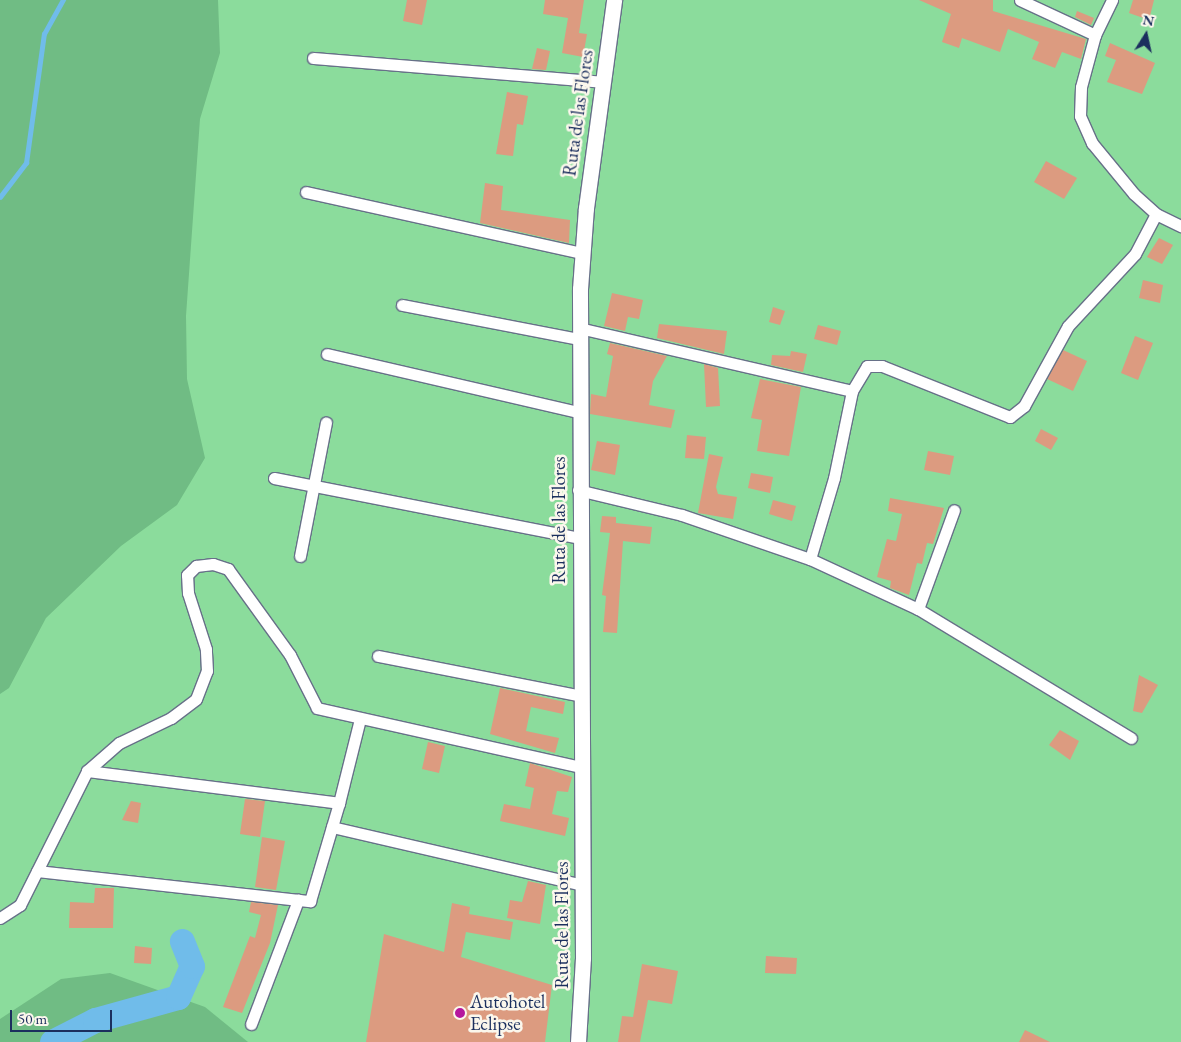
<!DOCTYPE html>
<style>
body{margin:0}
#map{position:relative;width:1181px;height:1042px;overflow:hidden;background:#f5ecd7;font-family:"EB Garamond",serif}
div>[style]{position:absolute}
.green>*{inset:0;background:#8bdc9c}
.forest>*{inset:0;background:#70bc84}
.stream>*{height:4.5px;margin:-2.25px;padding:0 2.25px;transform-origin:2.25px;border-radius:2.25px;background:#70bcea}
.river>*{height:25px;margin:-12.5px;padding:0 12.5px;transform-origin:12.5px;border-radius:12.5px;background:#70bcea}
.building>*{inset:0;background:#dc9b80}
.roads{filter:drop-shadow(1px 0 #677188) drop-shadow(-1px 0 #677188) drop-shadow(0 1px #677188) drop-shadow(0 -1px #677188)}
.street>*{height:11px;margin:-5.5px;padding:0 5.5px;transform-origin:5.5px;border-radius:5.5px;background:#fff}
.secondary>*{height:15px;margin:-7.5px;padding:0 7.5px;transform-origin:7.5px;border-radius:7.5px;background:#fff}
.dots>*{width:14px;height:14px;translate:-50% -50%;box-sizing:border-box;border:2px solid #fbf7ec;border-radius:50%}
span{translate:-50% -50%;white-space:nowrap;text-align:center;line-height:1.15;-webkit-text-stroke:5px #fbf7ec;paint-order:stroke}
.street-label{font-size:19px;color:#1b2f5e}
.poi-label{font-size:19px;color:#1b2f5e}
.left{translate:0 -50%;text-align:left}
.north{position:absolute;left:1121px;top:10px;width:50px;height:50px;-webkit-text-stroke:4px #fbf7ec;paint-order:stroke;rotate:10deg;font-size:14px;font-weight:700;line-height:20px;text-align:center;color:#1b2f5e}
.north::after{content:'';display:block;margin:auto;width:18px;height:22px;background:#1b2f5e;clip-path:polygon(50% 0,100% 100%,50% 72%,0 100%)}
.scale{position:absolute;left:10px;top:1010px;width:102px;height:22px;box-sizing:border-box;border:2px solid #1b2f5e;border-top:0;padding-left:6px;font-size:15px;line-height:18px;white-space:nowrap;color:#1b2f5e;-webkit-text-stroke:4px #fbf7ec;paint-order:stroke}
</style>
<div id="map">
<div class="green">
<div style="clip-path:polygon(0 0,1181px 0,1181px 1042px,0 1042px)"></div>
</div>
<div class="forest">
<div style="clip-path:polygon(0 0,218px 0,220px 53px,200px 119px,186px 316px,187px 379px,205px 458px,177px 505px,121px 546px,46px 618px,9px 688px,0 694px)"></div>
<div style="clip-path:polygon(110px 973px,205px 1007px,248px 1042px,0 1042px,0 1019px,61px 979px)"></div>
</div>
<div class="stream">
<div style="left:0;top:197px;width:43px;rotate:-52.6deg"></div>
<div style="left:26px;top:163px;width:130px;rotate:-82.1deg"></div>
<div style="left:44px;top:34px;width:39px;rotate:-61deg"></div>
</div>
<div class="river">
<div style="left:52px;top:1042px;width:48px;rotate:-27.1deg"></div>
<div style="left:95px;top:1020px;width:86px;rotate:-15.5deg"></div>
<div style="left:178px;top:997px;width:34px;rotate:-66deg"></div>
<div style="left:192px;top:966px;width:27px;rotate:-112deg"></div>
</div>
<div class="building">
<div style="clip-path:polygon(407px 0,427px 0,422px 25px,403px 21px)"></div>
<div style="clip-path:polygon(545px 0,584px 0,579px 33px,587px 34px,583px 57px,562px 53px,568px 18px,543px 14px)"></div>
<div style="clip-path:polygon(919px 0,993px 0,993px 11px,1086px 39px,1081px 59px,1062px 52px,1055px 68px,1032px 59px,1039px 42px,1008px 29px,1000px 52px,962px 38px,959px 48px,942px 42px,951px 14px)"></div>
<div style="clip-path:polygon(1133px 0,1154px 0,1149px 20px,1129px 13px)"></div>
<div style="clip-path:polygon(1077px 11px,1094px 18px,1091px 25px,1075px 17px)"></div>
<div style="clip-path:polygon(1110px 43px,1155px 63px,1142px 94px,1107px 82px,1116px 60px,1105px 56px)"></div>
<div style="clip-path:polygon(537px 48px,550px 51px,546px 70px,532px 69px)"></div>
<div style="clip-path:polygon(507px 92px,528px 96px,523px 125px,517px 124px,513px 156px,496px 154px)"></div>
<div style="clip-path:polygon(1046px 161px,1077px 178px,1064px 199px,1034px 182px)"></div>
<div style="clip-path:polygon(485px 183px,503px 186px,501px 210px,570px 220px,569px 243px,480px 223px)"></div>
<div style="clip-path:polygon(1159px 238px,1173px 245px,1162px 264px,1147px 257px)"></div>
<div style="clip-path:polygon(1143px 280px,1163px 285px,1160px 303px,1139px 298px)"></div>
<div style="clip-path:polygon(612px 293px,643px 300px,639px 319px,628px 317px,625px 331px,604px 326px)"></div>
<div style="clip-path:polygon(773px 307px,785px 311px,780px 325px,769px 322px)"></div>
<div style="clip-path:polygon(659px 324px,727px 331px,724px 354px,657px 338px)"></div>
<div style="clip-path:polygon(818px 325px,841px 331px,837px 345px,814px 339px)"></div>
<div style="clip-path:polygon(1135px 336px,1153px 343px,1138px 380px,1121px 373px)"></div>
<div style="clip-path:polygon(610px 343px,667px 356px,653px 381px,649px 405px,675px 410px,671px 428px,590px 414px,591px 394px,606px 397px,613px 356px,607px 354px)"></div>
<div style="clip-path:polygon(1063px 350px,1087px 361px,1073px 391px,1047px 379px)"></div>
<div style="clip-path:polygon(791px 351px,807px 354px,803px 372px,771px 365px,772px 355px,790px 356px)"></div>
<div style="clip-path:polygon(704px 364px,718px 368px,720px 406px,706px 407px)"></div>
<div style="clip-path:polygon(760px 379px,801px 387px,789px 456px,757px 451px,762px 420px,751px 418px)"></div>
<div style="clip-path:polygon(1041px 429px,1058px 438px,1051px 450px,1035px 441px)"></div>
<div style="clip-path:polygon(687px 435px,706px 437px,704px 459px,685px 458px)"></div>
<div style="clip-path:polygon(597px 441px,620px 445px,615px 475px,591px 470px)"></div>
<div style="clip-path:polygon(928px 451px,954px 456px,950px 475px,924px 470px)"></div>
<div style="clip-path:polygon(709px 454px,723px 457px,716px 487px,718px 494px,737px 497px,733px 519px,698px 513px)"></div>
<div style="clip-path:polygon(751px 473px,773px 477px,770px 493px,748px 488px)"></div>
<div style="clip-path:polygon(890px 498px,944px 508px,933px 544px,927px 543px,922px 564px,917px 563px,909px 595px,890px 588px,891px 581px,877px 577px,887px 539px,896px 541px,902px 514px,888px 511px)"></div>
<div style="clip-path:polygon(773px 500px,796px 506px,792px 521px,769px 514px)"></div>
<div style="clip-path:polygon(602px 516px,616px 517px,616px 523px,652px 527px,650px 544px,623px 541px,617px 633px,603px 632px,606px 596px,602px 595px,610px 533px,600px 532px)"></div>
<div style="clip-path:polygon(1139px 675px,1158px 685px,1142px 713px,1133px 711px)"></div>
<div style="clip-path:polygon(500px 688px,565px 702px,563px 714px,531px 707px,526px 731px,559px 738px,555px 753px,490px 734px)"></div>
<div style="clip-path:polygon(1060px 730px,1079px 741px,1070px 760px,1049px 745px)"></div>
<div style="clip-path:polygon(428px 742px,445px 746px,439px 773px,422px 769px)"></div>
<div style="clip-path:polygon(530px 763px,572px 777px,568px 792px,557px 791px,552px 814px,569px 818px,565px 836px,500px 821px,504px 804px,530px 809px,534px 788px,525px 786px)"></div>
<div style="clip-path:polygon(245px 799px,265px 801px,260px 837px,240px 834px)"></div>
<div style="clip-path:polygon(131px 801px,141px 803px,138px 823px,122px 820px)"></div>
<div style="clip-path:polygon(262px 837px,285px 841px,276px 890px,255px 887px)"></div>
<div style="clip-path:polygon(528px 881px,546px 885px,540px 924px,507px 918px,510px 900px,522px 902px)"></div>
<div style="clip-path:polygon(95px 888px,114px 888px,113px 928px,69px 928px,70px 902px,94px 903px)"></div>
<div style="clip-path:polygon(251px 902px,278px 905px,270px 943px,242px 1013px,223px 1007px,250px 936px,255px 938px,261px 915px,249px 912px)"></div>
<div style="clip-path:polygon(452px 903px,470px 907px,469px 914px,513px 922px,510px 940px,466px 932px,461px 957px,552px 985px,545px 1042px,366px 1042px,384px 934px,444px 952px)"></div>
<div style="clip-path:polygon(135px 946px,152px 948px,151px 964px,134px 963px)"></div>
<div style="clip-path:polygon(766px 956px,797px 958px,796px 974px,765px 973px)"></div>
<div style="clip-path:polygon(642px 964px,678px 971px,672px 1004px,648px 1000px,640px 1042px,618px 1042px,622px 1016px,633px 1017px)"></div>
<div style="clip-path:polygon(1025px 1030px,1050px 1042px,1019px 1042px)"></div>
</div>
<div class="roads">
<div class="street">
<div style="left:1020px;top:0;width:83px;rotate:25deg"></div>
<div style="left:1095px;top:35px;width:54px;rotate:105.1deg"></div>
<div style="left:1081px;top:87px;width:29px;rotate:92deg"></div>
<div style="left:1080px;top:116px;width:30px;rotate:66deg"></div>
<div style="left:1092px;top:143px;width:66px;rotate:50.5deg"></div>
<div style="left:1134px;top:194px;width:30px;rotate:42deg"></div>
<div style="left:1156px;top:214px;width:28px;rotate:26deg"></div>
<div style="left:1095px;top:35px;width:39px;rotate:-64deg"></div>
<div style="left:313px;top:58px;width:290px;rotate:4.7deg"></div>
<div style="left:306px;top:192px;width:282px;rotate:12.5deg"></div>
<div style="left:402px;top:305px;width:179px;rotate:10.9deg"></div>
<div style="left:579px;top:328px;width:280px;rotate:13deg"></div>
<div style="left:327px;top:354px;width:258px;rotate:13deg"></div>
<div style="left:274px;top:478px;width:311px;rotate:11.1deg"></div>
<div style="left:578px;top:490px;width:107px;rotate:13.5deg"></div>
<div style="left:682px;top:515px;width:135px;rotate:19deg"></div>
<div style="left:810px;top:559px;width:119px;rotate:24.8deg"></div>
<div style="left:918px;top:609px;width:249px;rotate:31.2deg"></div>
<div style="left:300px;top:556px;width:136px;rotate:-79deg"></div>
<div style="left:810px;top:559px;width:84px;rotate:-73.5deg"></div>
<div style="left:834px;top:478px;width:89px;rotate:-78.3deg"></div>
<div style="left:852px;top:391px;width:29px;rotate:-59deg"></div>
<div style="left:867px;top:366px;width:15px"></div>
<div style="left:882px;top:366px;width:138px;rotate:21.7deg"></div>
<div style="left:1010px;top:417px;width:18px;rotate:-38deg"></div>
<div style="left:1024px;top:406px;width:91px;rotate:-61.2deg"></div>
<div style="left:1068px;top:326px;width:98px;rotate:-47.1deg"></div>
<div style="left:1135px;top:254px;width:45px;rotate:-62.3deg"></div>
<div style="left:918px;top:609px;width:105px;rotate:-70deg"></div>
<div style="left:378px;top:656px;width:207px;rotate:11.1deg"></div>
<div style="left:87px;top:771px;width:254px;rotate:7.2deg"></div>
<div style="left:339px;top:803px;width:87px;rotate:-76deg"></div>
<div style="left:332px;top:827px;width:258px;rotate:13deg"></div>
<div style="left:37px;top:871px;width:275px;rotate:6.3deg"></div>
<div style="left:310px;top:901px;width:102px;rotate:-73.5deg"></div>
<div style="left:0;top:918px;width:24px;rotate:-33deg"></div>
<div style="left:20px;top:905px;width:150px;rotate:-63.4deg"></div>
<div style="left:87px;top:771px;width:43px;rotate:-41.2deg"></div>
<div style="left:119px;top:743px;width:58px;rotate:-25.7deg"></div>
<div style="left:171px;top:718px;width:31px;rotate:-37deg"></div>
<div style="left:196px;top:699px;width:30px;rotate:-69deg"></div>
<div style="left:207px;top:671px;width:22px;rotate:-93deg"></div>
<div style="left:206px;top:649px;width:59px;rotate:-107.8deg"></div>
<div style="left:188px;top:593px;width:18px;rotate:-93deg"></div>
<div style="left:187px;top:575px;width:13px;rotate:-45deg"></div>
<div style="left:196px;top:566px;width:17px;rotate:-7deg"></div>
<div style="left:213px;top:564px;width:16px;rotate:18deg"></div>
<div style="left:228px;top:569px;width:106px;rotate:54.2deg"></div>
<div style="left:290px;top:655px;width:59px;rotate:63deg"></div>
<div style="left:317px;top:708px;width:271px;rotate:12.6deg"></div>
<div style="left:251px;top:1024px;width:133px;rotate:-69.2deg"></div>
</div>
<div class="secondary">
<div style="left:578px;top:1042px;width:84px;rotate:-86.6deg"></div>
<div style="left:583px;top:958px;width:669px;rotate:-90.26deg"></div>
<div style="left:580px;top:289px;width:81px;rotate:-85.8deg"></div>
<div style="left:586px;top:208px;width:210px;rotate:-82.3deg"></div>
</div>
</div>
<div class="dots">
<div style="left:460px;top:1013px;background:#b5179e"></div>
</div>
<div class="street-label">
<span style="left:578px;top:113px;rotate:-82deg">Ruta de las Flores</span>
<span style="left:559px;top:520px;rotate:-90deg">Ruta de las Flores</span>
<span style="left:562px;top:925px;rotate:-90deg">Ruta de las Flores</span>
</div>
<div class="poi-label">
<span class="left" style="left:470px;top:1013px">Autohotel<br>Eclipse</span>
</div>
<div class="north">N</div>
<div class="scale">50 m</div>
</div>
